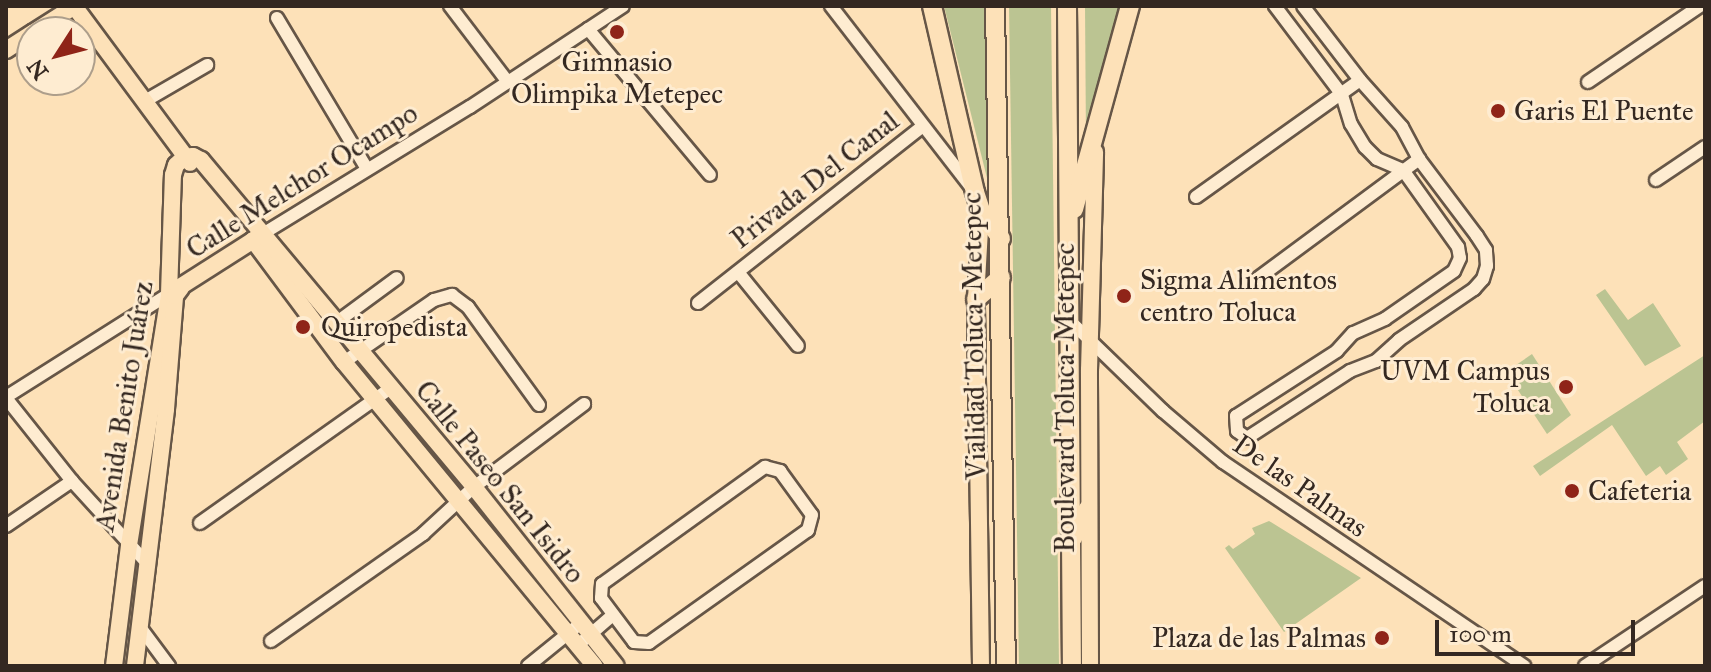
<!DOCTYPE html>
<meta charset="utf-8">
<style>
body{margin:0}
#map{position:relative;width:1711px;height:672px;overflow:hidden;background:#fde1b8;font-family:"IM FELL Great Primer",serif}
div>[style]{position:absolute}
.green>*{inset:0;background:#bbc492}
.roads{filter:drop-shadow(2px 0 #665647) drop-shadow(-2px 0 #665647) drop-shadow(0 2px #665647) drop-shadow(0 -2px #665647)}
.minor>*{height:12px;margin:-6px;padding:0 6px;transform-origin:6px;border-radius:6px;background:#feecd1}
.major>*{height:16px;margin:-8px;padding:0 8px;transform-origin:8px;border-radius:8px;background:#fde1b8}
.highway>*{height:18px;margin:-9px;padding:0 9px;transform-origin:9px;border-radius:9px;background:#fde1b8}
.dots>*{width:22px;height:22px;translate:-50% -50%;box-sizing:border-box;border:4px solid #feecd1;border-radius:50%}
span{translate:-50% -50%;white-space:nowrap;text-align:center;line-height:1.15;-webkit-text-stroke:6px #feecd1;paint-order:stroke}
.poi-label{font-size:28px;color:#342821}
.left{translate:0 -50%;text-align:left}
.right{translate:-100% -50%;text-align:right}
.street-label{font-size:28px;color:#342821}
.frame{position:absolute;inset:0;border:8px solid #342821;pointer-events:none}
.north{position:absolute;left:16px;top:16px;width:80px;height:80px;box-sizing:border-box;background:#feecd1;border:2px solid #ad9e8b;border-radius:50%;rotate:234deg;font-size:22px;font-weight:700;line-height:32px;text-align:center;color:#342821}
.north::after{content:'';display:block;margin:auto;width:28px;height:36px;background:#8f2418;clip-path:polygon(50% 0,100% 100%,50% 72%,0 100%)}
.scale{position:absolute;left:1435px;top:620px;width:200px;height:36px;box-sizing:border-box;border:4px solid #342821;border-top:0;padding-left:10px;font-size:24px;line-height:28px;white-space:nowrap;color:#342821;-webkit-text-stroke:6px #feecd1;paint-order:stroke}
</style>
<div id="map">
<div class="green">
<div style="clip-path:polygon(944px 6px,986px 6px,989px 186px)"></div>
<div style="clip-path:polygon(1009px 6px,1051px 6px,1059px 666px,1019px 666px)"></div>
<div style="clip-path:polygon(1085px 6px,1122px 6px,1086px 142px)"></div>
<div style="clip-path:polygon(1605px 289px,1628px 320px,1653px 303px,1681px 346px,1645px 366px,1596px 295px)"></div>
<div style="clip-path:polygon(1532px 354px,1571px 415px,1547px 434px,1506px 372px)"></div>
<div style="clip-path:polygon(1705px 355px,1705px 421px,1677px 442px,1688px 459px,1666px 475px,1660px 466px,1646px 476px,1612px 425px,1540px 476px,1533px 466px)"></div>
<div style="clip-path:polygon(1269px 521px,1361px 578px,1284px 632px,1225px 548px,1229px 545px,1233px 549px,1255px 534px,1252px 528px)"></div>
</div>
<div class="roads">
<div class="minor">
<div style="left:450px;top:6px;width:96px;rotate:52.7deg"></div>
<div style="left:831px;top:6px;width:229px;rotate:52.3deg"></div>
<div style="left:1275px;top:6px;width:111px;rotate:53deg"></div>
<div style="left:1342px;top:95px;width:30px;rotate:73deg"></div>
<div style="left:1351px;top:124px;width:27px;rotate:59deg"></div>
<div style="left:1365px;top:147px;width:17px;rotate:45deg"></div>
<div style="left:1377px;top:159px;width:28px;rotate:23deg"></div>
<div style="left:1403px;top:170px;width:95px;rotate:54.5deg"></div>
<div style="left:1458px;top:247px;width:11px;rotate:80deg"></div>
<div style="left:1460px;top:258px;width:14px;rotate:115deg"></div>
<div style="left:1454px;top:271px;width:84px;rotate:145.2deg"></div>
<div style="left:1385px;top:319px;width:35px;rotate:156deg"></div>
<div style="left:1353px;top:333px;width:24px;rotate:132deg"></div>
<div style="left:1337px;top:351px;width:120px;rotate:147.2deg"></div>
<div style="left:1236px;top:416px;width:15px;rotate:86deg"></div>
<div style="left:1237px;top:431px;width:12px;rotate:35deg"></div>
<div style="left:1247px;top:438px;width:123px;rotate:-33deg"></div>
<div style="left:1350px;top:371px;width:28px;rotate:-21deg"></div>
<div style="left:1376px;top:361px;width:31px;rotate:-42deg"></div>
<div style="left:1399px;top:340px;width:91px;rotate:-34.2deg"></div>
<div style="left:1474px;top:289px;width:13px;rotate:-48deg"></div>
<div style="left:1483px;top:279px;width:14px;rotate:-73deg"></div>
<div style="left:1487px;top:266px;width:16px;rotate:-94deg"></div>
<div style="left:1486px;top:250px;width:17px;rotate:-123deg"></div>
<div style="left:1477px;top:236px;width:96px;rotate:-127deg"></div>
<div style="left:1419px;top:159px;width:36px;rotate:-118deg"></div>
<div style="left:1402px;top:127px;width:63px;rotate:-131.8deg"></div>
<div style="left:1360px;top:80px;width:93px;rotate:-127.6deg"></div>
<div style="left:277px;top:18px;width:176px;rotate:59.2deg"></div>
<div style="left:588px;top:29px;width:190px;rotate:50.1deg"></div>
<div style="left:1588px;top:82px;width:135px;rotate:-34.2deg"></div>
<div style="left:145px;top:101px;width:72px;rotate:-30.1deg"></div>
<div style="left:1656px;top:180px;width:59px;rotate:-34deg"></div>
<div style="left:1196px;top:197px;width:201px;rotate:-35.5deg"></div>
<div style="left:261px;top:235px;width:245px;rotate:-31.5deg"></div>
<div style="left:470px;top:107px;width:183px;rotate:-33.4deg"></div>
<div style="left:738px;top:272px;width:95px;rotate:51deg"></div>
<div style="left:1257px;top:279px;width:202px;rotate:-36.5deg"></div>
<div style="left:698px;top:303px;width:285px;rotate:-38.2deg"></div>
<div style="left:1069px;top:320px;width:131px;rotate:44.1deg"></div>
<div style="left:1163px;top:411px;width:79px;rotate:40.4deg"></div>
<div style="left:1223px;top:462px;width:364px;rotate:34.1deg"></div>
<div style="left:337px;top:322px;width:74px;rotate:-36.3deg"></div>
<div style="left:344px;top:362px;width:109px;rotate:-34.6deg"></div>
<div style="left:434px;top:300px;width:19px;rotate:-16deg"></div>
<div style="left:452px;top:295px;width:20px;rotate:37deg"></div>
<div style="left:468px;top:307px;width:121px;rotate:54.1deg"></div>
<div style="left:6px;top:397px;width:193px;rotate:-32.3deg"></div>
<div style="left:6px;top:398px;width:106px;rotate:51.5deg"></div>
<div style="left:72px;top:481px;width:110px;rotate:47.6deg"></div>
<div style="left:765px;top:467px;width:16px;rotate:15deg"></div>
<div style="left:780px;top:471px;width:54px;rotate:54deg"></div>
<div style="left:812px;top:515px;width:16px;rotate:105deg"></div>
<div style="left:808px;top:530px;width:195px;rotate:144.6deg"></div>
<div style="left:649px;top:643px;width:15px;rotate:-176deg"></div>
<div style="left:634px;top:642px;width:55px;rotate:-126.9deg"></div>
<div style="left:601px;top:598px;width:14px;rotate:-86deg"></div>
<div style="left:602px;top:584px;width:201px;rotate:-35.7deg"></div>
<div style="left:200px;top:523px;width:234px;rotate:-35.3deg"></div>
<div style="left:6px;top:526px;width:80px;rotate:-34.3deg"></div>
<div style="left:140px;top:627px;width:49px;rotate:53.4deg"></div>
<div style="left:584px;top:640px;width:37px;rotate:-41deg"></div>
<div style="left:271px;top:641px;width:186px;rotate:-35.1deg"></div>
<div style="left:423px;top:534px;width:69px;rotate:-42.7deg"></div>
<div style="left:474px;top:487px;width:138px;rotate:-37deg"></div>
<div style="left:528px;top:666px;width:68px;rotate:-39.1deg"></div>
<div style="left:1585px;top:666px;width:144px;rotate:-33.7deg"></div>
</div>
<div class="major">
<div style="left:74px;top:6px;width:195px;rotate:53.5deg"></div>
<div style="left:34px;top:32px;width:49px;rotate:-32.4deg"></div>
<div style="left:6px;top:50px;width:31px;rotate:-33deg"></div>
<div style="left:253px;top:240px;width:152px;rotate:53.3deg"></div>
<div style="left:344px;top:362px;width:394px;rotate:50.5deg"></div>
<div style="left:172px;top:292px;width:104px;rotate:-32.5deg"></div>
<div style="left:114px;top:666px;width:122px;rotate:-82.9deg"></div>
<div style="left:129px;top:545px;width:254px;rotate:-80.9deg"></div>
<div style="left:169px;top:294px;width:119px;rotate:-88.1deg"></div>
<div style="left:173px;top:175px;width:10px;rotate:-73deg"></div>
<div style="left:176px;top:165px;width:12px;rotate:-42deg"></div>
<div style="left:185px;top:157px;width:8px;rotate:-7deg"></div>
<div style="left:193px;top:156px;width:9px;rotate:27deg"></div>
<div style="left:201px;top:160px;width:426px;rotate:50.1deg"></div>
<div style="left:474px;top:487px;width:228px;rotate:51.6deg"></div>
<div style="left:135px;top:666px;width:259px;rotate:-83.1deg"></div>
<div style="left:166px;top:409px;width:113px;rotate:-85.4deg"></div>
<div style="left:175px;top:296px;width:10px;rotate:-53deg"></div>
<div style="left:981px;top:666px;width:367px;rotate:-90.8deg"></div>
<div style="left:976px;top:299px;width:88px;rotate:-86.7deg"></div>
<div style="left:1090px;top:666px;width:296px;rotate:-90.2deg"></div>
<div style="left:1089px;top:370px;width:218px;rotate:-88.4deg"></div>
</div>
<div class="highway">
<div style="left:932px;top:6px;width:191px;rotate:77deg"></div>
<div style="left:975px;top:192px;width:20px;rotate:72deg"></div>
<div style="left:981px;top:211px;width:34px;rotate:54deg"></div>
<div style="left:995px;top:6px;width:660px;rotate:89.05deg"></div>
<div style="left:1067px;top:6px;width:660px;rotate:89.57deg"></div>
<div style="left:1074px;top:209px;width:211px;rotate:-74.6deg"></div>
<div style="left:976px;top:299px;width:33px;rotate:-41deg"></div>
<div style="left:1073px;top:538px;width:33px;rotate:-63deg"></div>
</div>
</div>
<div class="dots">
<div style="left:617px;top:32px;background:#8f2418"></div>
<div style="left:1498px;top:111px;background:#8f2418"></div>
<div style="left:1124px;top:296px;background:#8f2418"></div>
<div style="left:303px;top:327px;background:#8f2418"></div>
<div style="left:1566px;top:387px;background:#8f2418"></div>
<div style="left:1572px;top:491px;background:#8f2418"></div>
<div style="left:1382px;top:638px;background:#8f2418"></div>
</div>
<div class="poi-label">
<span style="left:617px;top:78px">Gimnasio<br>Olimpika Metepec</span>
<span class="left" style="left:1514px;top:111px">Garis El Puente</span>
<span class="left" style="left:1140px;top:296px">Sigma Alimentos<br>centro Toluca</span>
<span class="left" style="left:321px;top:327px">Quiropedista</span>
<span class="right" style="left:1550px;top:387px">UVM Campus<br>Toluca</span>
<span class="left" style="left:1588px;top:491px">Cafeteria</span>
<span class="right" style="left:1366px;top:638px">Plaza de las Palmas</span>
</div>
<div class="street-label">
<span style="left:815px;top:180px;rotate:-38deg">Privada Del Canal</span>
<span style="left:302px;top:181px;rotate:-32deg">Calle Melchor Ocampo</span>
<span style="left:974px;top:336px;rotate:-91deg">Vialidad Toluca-Metepec</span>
<span style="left:1065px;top:398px;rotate:-90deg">Boulevard Toluca-Metepec</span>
<span style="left:124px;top:406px;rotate:-81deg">Avenida Benito Juárez</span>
<span style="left:500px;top:482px;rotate:51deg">Calle Paseo San Isidro</span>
<span style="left:1300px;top:486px;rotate:35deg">De las Palmas</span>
</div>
<div class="frame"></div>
<div class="north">N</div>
<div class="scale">100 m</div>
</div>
